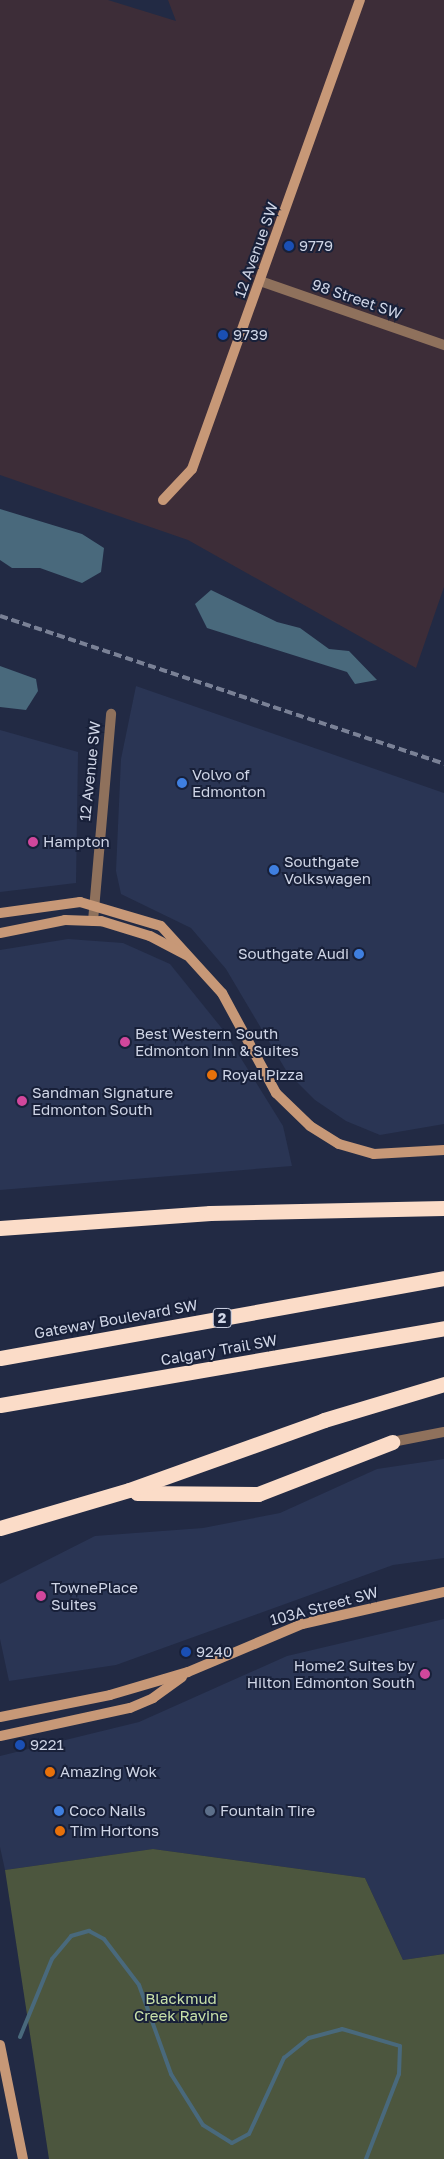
<!DOCTYPE html>
<style>
body{margin:0}
#map{position:relative;width:444px;height:2159px;overflow:hidden;background:#222a44;font-family:"Golos Text",sans-serif}
div>[style]{position:absolute}
.built>*{inset:0;background:#2a3554}
.industrial>*{inset:0;background:#3d2d38}
.green>*{inset:0;background:#4c563e}
.water>*{inset:0;background:#49697c}
.stream>*{height:4px;margin:-2px;padding:0 2px;transform-origin:2px;border-radius:2px;background:#49697c}
.street>*{height:10px;margin:-5px;padding:0 5px;transform-origin:5px;border-radius:5px;background:#8f715c}
.secondary>*{height:10px;margin:-5px;padding:0 5px;transform-origin:5px;border-radius:5px;background:#c79877}
.highway>*{height:15px;margin:-7.5px;padding:0 7.5px;transform-origin:7.5px;border-radius:7.5px;background:#fbdcc8}
.rail>*{height:4px;margin-top:-2px;transform-origin:0;background:repeating-linear-gradient(90deg,#7a8196 0 8px,transparent 0 12px)}
.dots>*{width:14px;height:14px;translate:-50% -50%;box-sizing:border-box;border:2px solid #182039;border-radius:50%}
span{translate:-50% -50%;white-space:nowrap;text-align:center;line-height:1.15;-webkit-text-stroke:4px #182039;paint-order:stroke}
.shield-label span{padding:1px 4px;background:#182039;border:1px solid;border-radius:4px;-webkit-text-stroke-width:0}
.shield-label{font-size:14px;color:#cfd5e6;font-weight:700}
.poi-label{font-size:15px;color:#cfd5e6}
.left{translate:0 -50%;text-align:left}
.right{translate:-100% -50%;text-align:right}
.street-label{font-size:15px;color:#cfd5e6}
.park-label{font-size:15px;color:#c9e1a9}
</style>
<div id="map">
<div class="built">
<div style="clip-path:polygon(136px 686px,444px 793px,444px 1124px,380px 1135px,346px 1121px,315px 1100px,287px 1072px,226px 969px,191px 928px,121px 894px,116px 871px,121px 759px)"></div>
<div style="clip-path:polygon(0 730px,78px 752px,76px 883px,0 892px)"></div>
<div style="clip-path:polygon(68px 939px,123px 943px,170px 964px,224px 1031px,283px 1126px,292px 1166px,0 1190px,0 950px)"></div>
<div style="clip-path:polygon(444px 1459px,444px 1558px,393px 1565px,116px 1665px,9px 1681px,0 1639px,0 1584px,95px 1536px,203px 1528px,280px 1513px,377px 1469px)"></div>
<div style="clip-path:polygon(444px 1619px,444px 1954px,403px 1960px,365px 1878px,153px 1849px,5px 1870px,0 1847px,0 1756px,139px 1722px,287px 1656px)"></div>
</div>
<div class="industrial">
<div style="clip-path:polygon(0 0,108px 0,176px 21px,168px 0,444px 0,444px 587px,416px 668px,188px 540px,0 475px)"></div>
</div>
<div class="green">
<div style="clip-path:polygon(153px 1849px,365px 1878px,403px 1960px,444px 1954px,444px 2159px,49px 2159px,5px 1870px)"></div>
</div>
<div class="water">
<div style="clip-path:polygon(0 509px,82px 534px,104px 548px,101px 572px,82px 583px,40px 568px,12px 568px,0 560px)"></div>
<div style="clip-path:polygon(211px 590px,277px 622px,300px 628px,329px 649px,349px 651px,377px 680px,355px 684px,347px 672px,207px 628px,195px 604px)"></div>
<div style="clip-path:polygon(0 666px,36px 679px,38px 691px,26px 710px,0 707px)"></div>
</div>
<div class="stream">
<div style="left:20px;top:2037px;width:84px;rotate:-67.7deg"></div>
<div style="left:52px;top:1959px;width:30px;rotate:-50deg"></div>
<div style="left:71px;top:1936px;width:19px;rotate:-16deg"></div>
<div style="left:89px;top:1931px;width:17px;rotate:28deg"></div>
<div style="left:104px;top:1939px;width:58px;rotate:52.7deg"></div>
<div style="left:139px;top:1985px;width:95px;rotate:70.2deg"></div>
<div style="left:171px;top:2074px;width:60px;rotate:57.9deg"></div>
<div style="left:203px;top:2125px;width:34px;rotate:32deg"></div>
<div style="left:232px;top:2143px;width:19px;rotate:-28deg"></div>
<div style="left:249px;top:2134px;width:84px;rotate:-65.3deg"></div>
<div style="left:284px;top:2058px;width:32px;rotate:-39deg"></div>
<div style="left:309px;top:2038px;width:34px;rotate:-15deg"></div>
<div style="left:342px;top:2029px;width:60px;rotate:16.3deg"></div>
<div style="left:400px;top:2046px;width:28px;rotate:92deg"></div>
<div style="left:399px;top:2074px;width:91px;rotate:111.2deg"></div>
</div>
<div class="street">
<div style="left:260px;top:281px;width:195px;rotate:19.2deg"></div>
<div style="left:93px;top:921px;width:208px;rotate:-85deg"></div>
<div style="left:392px;top:1442px;width:53px;rotate:-10.9deg"></div>
</div>
<div class="secondary">
<div style="left:163px;top:500px;width:42px;rotate:-46.9deg"></div>
<div style="left:192px;top:469px;width:498px;rotate:-70.3deg"></div>
<div style="left:0;top:913px;width:81px;rotate:-7.8deg"></div>
<div style="left:80px;top:902px;width:84px;rotate:16.5deg"></div>
<div style="left:161px;top:926px;width:91px;rotate:47.7deg"></div>
<div style="left:222px;top:993px;width:114px;rotate:61.6deg"></div>
<div style="left:276px;top:1093px;width:47px;rotate:44.1deg"></div>
<div style="left:310px;top:1126px;width:34px;rotate:32deg"></div>
<div style="left:339px;top:1144px;width:36px;rotate:16deg"></div>
<div style="left:374px;top:1154px;width:70px;rotate:-3.3deg"></div>
<div style="left:0;top:933px;width:66px;rotate:-11.3deg"></div>
<div style="left:65px;top:920px;width:36px;rotate:2deg"></div>
<div style="left:101px;top:921px;width:51px;rotate:17deg"></div>
<div style="left:150px;top:936px;width:41px;rotate:27.8deg"></div>
<div style="left:0;top:1717px;width:112px;rotate:-11.3deg"></div>
<div style="left:110px;top:1695px;width:81px;rotate:-16.4deg"></div>
<div style="left:188px;top:1672px;width:124px;rotate:-22.8deg"></div>
<div style="left:302px;top:1624px;width:146px;rotate:-12.7deg"></div>
<div style="left:0;top:1736px;width:133px;rotate:-12.2deg"></div>
<div style="left:130px;top:1708px;width:25px;rotate:-23deg"></div>
<div style="left:153px;top:1698px;width:36px;rotate:-36deg"></div>
<div style="left:0;top:2045px;width:116px;rotate:78.6deg"></div>
</div>
<div class="highway">
<div style="left:0;top:1228px;width:211px;rotate:-4.1deg"></div>
<div style="left:210px;top:1213px;width:234px;rotate:-1.2deg"></div>
<div style="left:0;top:1358px;width:451px;rotate:-10.2deg"></div>
<div style="left:0;top:1405px;width:451px;rotate:-9.8deg"></div>
<div style="left:137px;top:1493px;width:121px;rotate:0.5deg"></div>
<div style="left:258px;top:1494px;width:144px;rotate:-21.2deg"></div>
<div style="left:0;top:1528px;width:134px;rotate:-16.4deg"></div>
<div style="left:129px;top:1490px;width:207px;rotate:-19.7deg"></div>
<div style="left:324px;top:1420px;width:125px;rotate:-16.7deg"></div>
</div>
<div class="rail">
<div style="left:0;top:616px;width:468px;rotate:18.4deg"></div>
</div>
<div class="dots">
<div style="left:289px;top:246px;background:#1a4fb4"></div>
<div style="left:223px;top:335px;background:#1a4fb4"></div>
<div style="left:182px;top:783px;background:#3f7fe0"></div>
<div style="left:33px;top:842px;background:#d1479c"></div>
<div style="left:274px;top:870px;background:#3f7fe0"></div>
<div style="left:359px;top:954px;background:#3f7fe0"></div>
<div style="left:125px;top:1042px;background:#d1479c"></div>
<div style="left:212px;top:1075px;background:#e8710a"></div>
<div style="left:22px;top:1101px;background:#d1479c"></div>
<div style="left:41px;top:1596px;background:#d1479c"></div>
<div style="left:186px;top:1652px;background:#1a4fb4"></div>
<div style="left:425px;top:1674px;background:#d1479c"></div>
<div style="left:20px;top:1745px;background:#1a4fb4"></div>
<div style="left:50px;top:1772px;background:#e8710a"></div>
<div style="left:59px;top:1811px;background:#3f7fe0"></div>
<div style="left:210px;top:1811px;background:#5c6f8a"></div>
<div style="left:60px;top:1831px;background:#e8710a"></div>
</div>
<div class="shield-label">
<span style="left:222px;top:1318px">2</span>
</div>
<div class="poi-label">
<span class="left" style="left:299px;top:246px">9779</span>
<span class="left" style="left:233px;top:335px">9739</span>
<span class="left" style="left:192px;top:783px">Volvo of<br>Edmonton</span>
<span class="left" style="left:43px;top:842px">Hampton</span>
<span class="left" style="left:284px;top:870px">Southgate<br>Volkswagen</span>
<span class="right" style="left:349px;top:954px">Southgate Audi</span>
<span class="left" style="left:135px;top:1042px">Best Western South<br>Edmonton Inn &amp; Suites</span>
<span class="left" style="left:222px;top:1075px">Royal Pizza</span>
<span class="left" style="left:32px;top:1101px">Sandman Signature<br>Edmonton South</span>
<span class="left" style="left:51px;top:1596px">TownePlace<br>Suites</span>
<span class="left" style="left:196px;top:1652px">9240</span>
<span class="right" style="left:415px;top:1674px">Home2 Suites by<br>Hilton Edmonton South</span>
<span class="left" style="left:30px;top:1745px">9221</span>
<span class="left" style="left:60px;top:1772px">Amazing Wok</span>
<span class="left" style="left:69px;top:1811px">Coco Nails</span>
<span class="left" style="left:220px;top:1811px">Fountain Tire</span>
<span class="left" style="left:70px;top:1831px">Tim Hortons</span>
</div>
<div class="street-label">
<span style="left:256px;top:250px;rotate:-70deg">12 Avenue SW</span>
<span style="left:357px;top:299px;rotate:19deg">98 Street SW</span>
<span style="left:90px;top:771px;rotate:-84deg">12 Avenue SW</span>
<span style="left:116px;top:1319px;rotate:-10deg">Gateway Boulevard SW</span>
<span style="left:219px;top:1350px;rotate:-10deg">Calgary Trail SW</span>
<span style="left:324px;top:1606px;rotate:-15deg">103A Street SW</span>
</div>
<div class="park-label">
<span style="left:181px;top:2007px">Blackmud<br>Creek Ravine</span>
</div>
</div>
